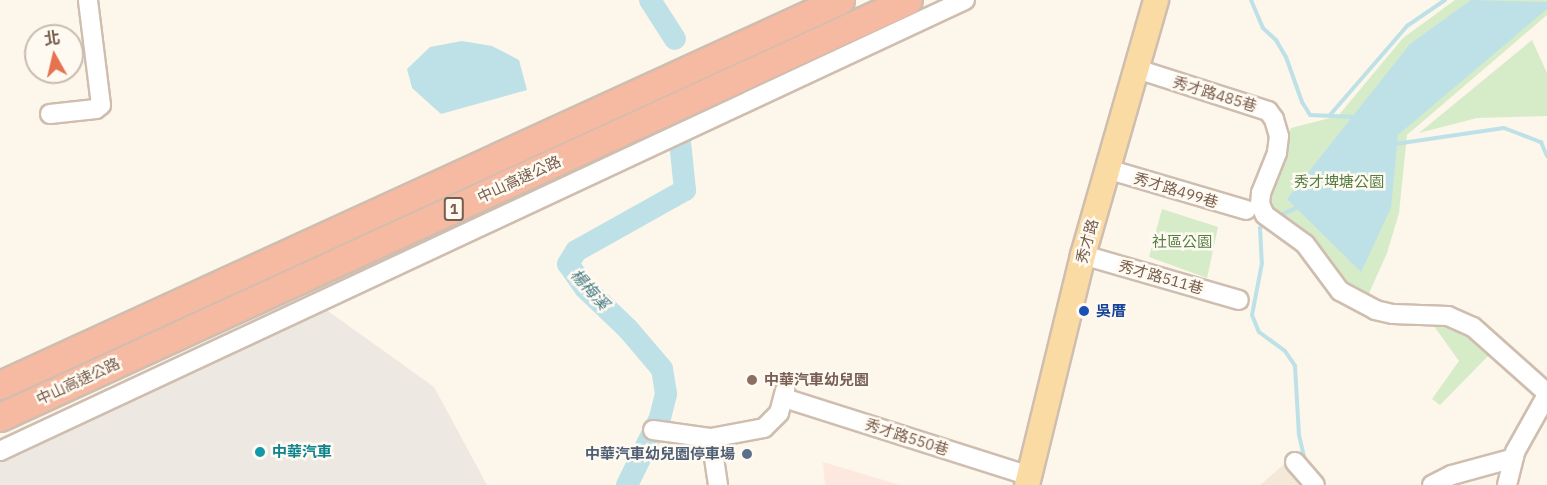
<!DOCTYPE html>
<meta charset="utf-8">
<style>
body{margin:0}
#map{position:relative;width:1547px;height:485px;overflow:hidden;background:#fdf6ea;font-family:"IBM Plex Sans","Noto Sans TC",sans-serif}
div>[style]{position:absolute}
.residential>*{inset:0;background:#f4e8d9}
.commercial>*{inset:0;background:#fde8df}
.industrial>*{inset:0;background:#eee8e3}
.green>*{inset:0;background:#d6ebc8}
.water>*{inset:0;background:#bee1e7}
.stream>*{height:4px;margin:-2px;padding:0 2px;transform-origin:2px;border-radius:2px;background:#bee1e7}
.river>*{height:22px;margin:-11px;padding:0 11px;transform-origin:11px;border-radius:11px;background:#bee1e7}
.roads{filter:drop-shadow(2px 0 #cfbeaf) drop-shadow(-2px 0 #cfbeaf) drop-shadow(0 2px #cfbeaf) drop-shadow(0 -2px #cfbeaf)}
.minor>*{height:18px;margin:-9px;padding:0 9px;transform-origin:9px;border-radius:9px;background:#fff}
.major>*{height:24px;margin:-12px;padding:0 12px;transform-origin:12px;border-radius:12px;background:#fadba4}
.highway>*{height:27px;margin:-13.5px;padding:0 13.5px;transform-origin:13.5px;border-radius:13.5px;background:#f6b9a2}
.dots>*{width:16px;height:16px;translate:-50% -50%;box-sizing:border-box;border:3px solid #fffaf1;border-radius:50%}
span{translate:-50% -50%;white-space:nowrap;text-align:center;line-height:1.15;-webkit-text-stroke:5px #fffaf1;paint-order:stroke}
.shield-label span{padding:2px 4px;background:#fffaf1;border:2px solid;border-radius:4px;-webkit-text-stroke-width:0}
.shield-label{font-size:14px;color:#785d4d;font-weight:700}
.street-label{font-size:15px;color:#785d4d}
.park-label{font-size:15px;color:#547e44}
.transit-label{font-size:15px;color:#164399;font-weight:700}
.left{translate:0 -50%;text-align:left}
.education-label{font-size:15px;color:#785e54;font-weight:700}
.culture-label{font-size:15px;color:#0d838f;font-weight:700}
.service-label{font-size:15px;color:#4e5e75;font-weight:700}
.right{translate:-100% -50%;text-align:right}
.water-label{font-size:16px;color:#437984;font-style:italic}
.north{position:absolute;left:24px;top:24px;width:60px;height:60px;box-sizing:border-box;background:#fffaf1;border:2px solid #c9bbaf;border-radius:50%;rotate:352deg;font-size:16px;font-weight:700;line-height:24px;text-align:center;color:#785d4d}
.north::after{content:'';display:block;margin:auto;width:21px;height:27px;background:#e57351;clip-path:polygon(50% 0,100% 100%,50% 72%,0 100%)}
</style>
<div id="map">
<div class="residential">
<div style="clip-path:polygon(1289px 460px,1308px 485px,1260px 485px)"></div>
</div>
<div class="commercial">
<div style="clip-path:polygon(823px 462px,900px 485px,825px 485px)"></div>
</div>
<div class="industrial">
<div style="clip-path:polygon(321px 306px,434px 387px,487px 485px,0 485px,0 457px)"></div>
</div>
<div class="green">
<div style="clip-path:polygon(1455px 0,1547px 0,1547px 15px,1407px 135px,1399px 213px,1387px 253px,1366px 300px,1348px 290px,1308px 240px,1274px 210px,1270px 193px,1291px 128px,1338px 116px,1403px 38px)"></div>
<div style="clip-path:polygon(1532px 40px,1547px 73px,1547px 116px,1477px 118px,1419px 133px)"></div>
<div style="clip-path:polygon(1162px 209px,1218px 227px,1207px 278px,1149px 257px)"></div>
<div style="clip-path:polygon(1431px 322px,1449px 323px,1472px 339px,1489px 355px,1440px 405px,1432px 399px,1459px 361px)"></div>
</div>
<div class="water">
<div style="clip-path:polygon(1471px 0,1547px 2px,1547px 9px,1398px 135px,1391px 208px,1361px 272px,1287px 199px,1410px 44px)"></div>
<div style="clip-path:polygon(462px 41px,492px 46px,519px 60px,527px 90px,441px 114px,412px 88px,407px 69px,430px 47px)"></div>
</div>
<div class="stream">
<div style="left:1251px;top:0;width:30px;rotate:67deg"></div>
<div style="left:1263px;top:28px;width:18px;rotate:43deg"></div>
<div style="left:1276px;top:40px;width:20px;rotate:60deg"></div>
<div style="left:1286px;top:57px;width:48px;rotate:70.4deg"></div>
<div style="left:1302px;top:102px;width:15px;rotate:58deg"></div>
<div style="left:1310px;top:115px;width:45px;rotate:2.5deg"></div>
<div style="left:1330px;top:115px;width:118px;rotate:-49.1deg"></div>
<div style="left:1407px;top:26px;width:46px;rotate:-34.4deg"></div>
<div style="left:1391px;top:142px;width:4px;rotate:27deg"></div>
<div style="left:1395px;top:144px;width:110px;rotate:-8.4deg"></div>
<div style="left:1504px;top:128px;width:40px;rotate:21deg"></div>
<div style="left:1541px;top:142px;width:15px;rotate:67deg"></div>
<div style="left:1278px;top:216px;width:22px;rotate:-24deg"></div>
<div style="left:1266px;top:223px;width:8px;rotate:140deg"></div>
<div style="left:1260px;top:228px;width:35px;rotate:87deg"></div>
<div style="left:1262px;top:263px;width:53px;rotate:100.9deg"></div>
<div style="left:1252px;top:315px;width:18px;rotate:68deg"></div>
<div style="left:1259px;top:332px;width:32px;rotate:36deg"></div>
<div style="left:1285px;top:351px;width:18px;rotate:56deg"></div>
<div style="left:1295px;top:366px;width:69px;rotate:86.7deg"></div>
<div style="left:1299px;top:435px;width:28px;rotate:77deg"></div>
</div>
<div class="river">
<div style="left:650px;top:0;width:46px;rotate:57.3deg"></div>
<div style="left:627px;top:485px;width:75px;rotate:-63.8deg"></div>
<div style="left:660px;top:418px;width:25px;rotate:-76deg"></div>
<div style="left:666px;top:394px;width:25px;rotate:-99deg"></div>
<div style="left:662px;top:369px;width:52px;rotate:-130.4deg"></div>
<div style="left:628px;top:329px;width:59px;rotate:-136.4deg"></div>
<div style="left:585px;top:288px;width:29px;rotate:-125deg"></div>
<div style="left:568px;top:264px;width:15px;rotate:-58deg"></div>
<div style="left:576px;top:251px;width:125px;rotate:-29.2deg"></div>
<div style="left:685px;top:190px;width:58px;rotate:-95.9deg"></div>
</div>
<div class="roads">
<div class="minor">
<div style="left:1137px;top:69px;width:138px;rotate:17.8deg"></div>
<div style="left:1268px;top:111px;width:10px;rotate:53deg"></div>
<div style="left:1274px;top:119px;width:18px;rotate:74deg"></div>
<div style="left:1279px;top:136px;width:17px;rotate:97deg"></div>
<div style="left:1277px;top:153px;width:43px;rotate:111.8deg"></div>
<div style="left:1261px;top:193px;width:11px;rotate:95deg"></div>
<div style="left:1260px;top:204px;width:12px;rotate:66deg"></div>
<div style="left:1265px;top:215px;width:49px;rotate:35.9deg"></div>
<div style="left:1305px;top:244px;width:59px;rotate:53.3deg"></div>
<div style="left:1340px;top:291px;width:40px;rotate:28deg"></div>
<div style="left:1375px;top:310px;width:18px;rotate:13deg"></div>
<div style="left:1393px;top:314px;width:55px;rotate:2.1deg"></div>
<div style="left:1448px;top:316px;width:27px;rotate:24deg"></div>
<div style="left:1473px;top:327px;width:99px;rotate:41.7deg"></div>
<div style="left:50px;top:114px;width:46px;rotate:-6.2deg"></div>
<div style="left:96px;top:109px;width:6px;rotate:-39deg"></div>
<div style="left:101px;top:105px;width:106px;rotate:-97.1deg"></div>
<div style="left:1107px;top:169px;width:145px;rotate:16.4deg"></div>
<div style="left:1083px;top:255px;width:162px;rotate:16.1deg"></div>
<div style="left:784px;top:398px;width:258px;rotate:17.6deg"></div>
<div style="left:653px;top:430px;width:59px;rotate:7.9deg"></div>
<div style="left:711px;top:438px;width:54px;rotate:-10.7deg"></div>
<div style="left:764px;top:428px;width:21px;rotate:-45deg"></div>
<div style="left:779px;top:413px;width:24px;rotate:-75deg"></div>
<div style="left:711px;top:438px;width:48px;rotate:81.5deg"></div>
<div style="left:0;top:451px;width:1065px;rotate:-25.05deg"></div>
<div style="left:1295px;top:462px;width:30px;rotate:49deg"></div>
<div style="left:1432px;top:485px;width:22px;rotate:-27deg"></div>
<div style="left:1452px;top:475px;width:64px;rotate:-15.3deg"></div>
<div style="left:1507px;top:485px;width:34px;rotate:-76deg"></div>
<div style="left:1515px;top:452px;width:65px;rotate:-60.7deg"></div>
</div>
<div class="major">
<div style="left:1027px;top:485px;width:237px;rotate:-76.3deg"></div>
<div style="left:1083px;top:255px;width:265px;rotate:-74deg"></div>
</div>
<div class="highway">
<div style="left:0;top:385px;width:924px;rotate:-24.62deg"></div>
<div style="left:0;top:417px;width:999px;rotate:-24.67deg"></div>
</div>
</div>
<div class="dots">
<div style="left:1084px;top:311px;background:#1a4fb4"></div>
<div style="left:752px;top:380px;background:#8d6e63"></div>
<div style="left:260px;top:452px;background:#0f9aa8"></div>
<div style="left:747px;top:454px;background:#5c6f8a"></div>
</div>
<div class="shield-label">
<span style="left:454px;top:209px">1</span>
</div>
<div class="street-label">
<span style="left:1215px;top:94px;rotate:17deg">秀才路485巷</span>
<span style="left:519px;top:179px;rotate:-25deg">中山高速公路</span>
<span style="left:1176px;top:190px;rotate:17deg">秀才路499巷</span>
<span style="left:1087px;top:241px;rotate:-75deg">秀才路</span>
<span style="left:1161px;top:277px;rotate:16deg">秀才路511巷</span>
<span style="left:78px;top:381px;rotate:-25deg">中山高速公路</span>
<span style="left:907px;top:437px;rotate:18deg">秀才路550巷</span>
</div>
<div class="park-label">
<span style="left:1339px;top:182px">秀才埤塘公園</span>
<span style="left:1182px;top:242px">社區公園</span>
</div>
<div class="transit-label">
<span class="left" style="left:1096px;top:311px">吳厝</span>
</div>
<div class="education-label">
<span class="left" style="left:764px;top:380px">中華汽車幼兒園</span>
</div>
<div class="culture-label">
<span class="left" style="left:272px;top:452px">中華汽車</span>
</div>
<div class="service-label">
<span class="right" style="left:735px;top:454px">中華汽車幼兒園停車場</span>
</div>
<div class="water-label">
<span style="left:590px;top:289px;rotate:48deg">楊梅溪</span>
</div>
<div class="north">北</div>
</div>
